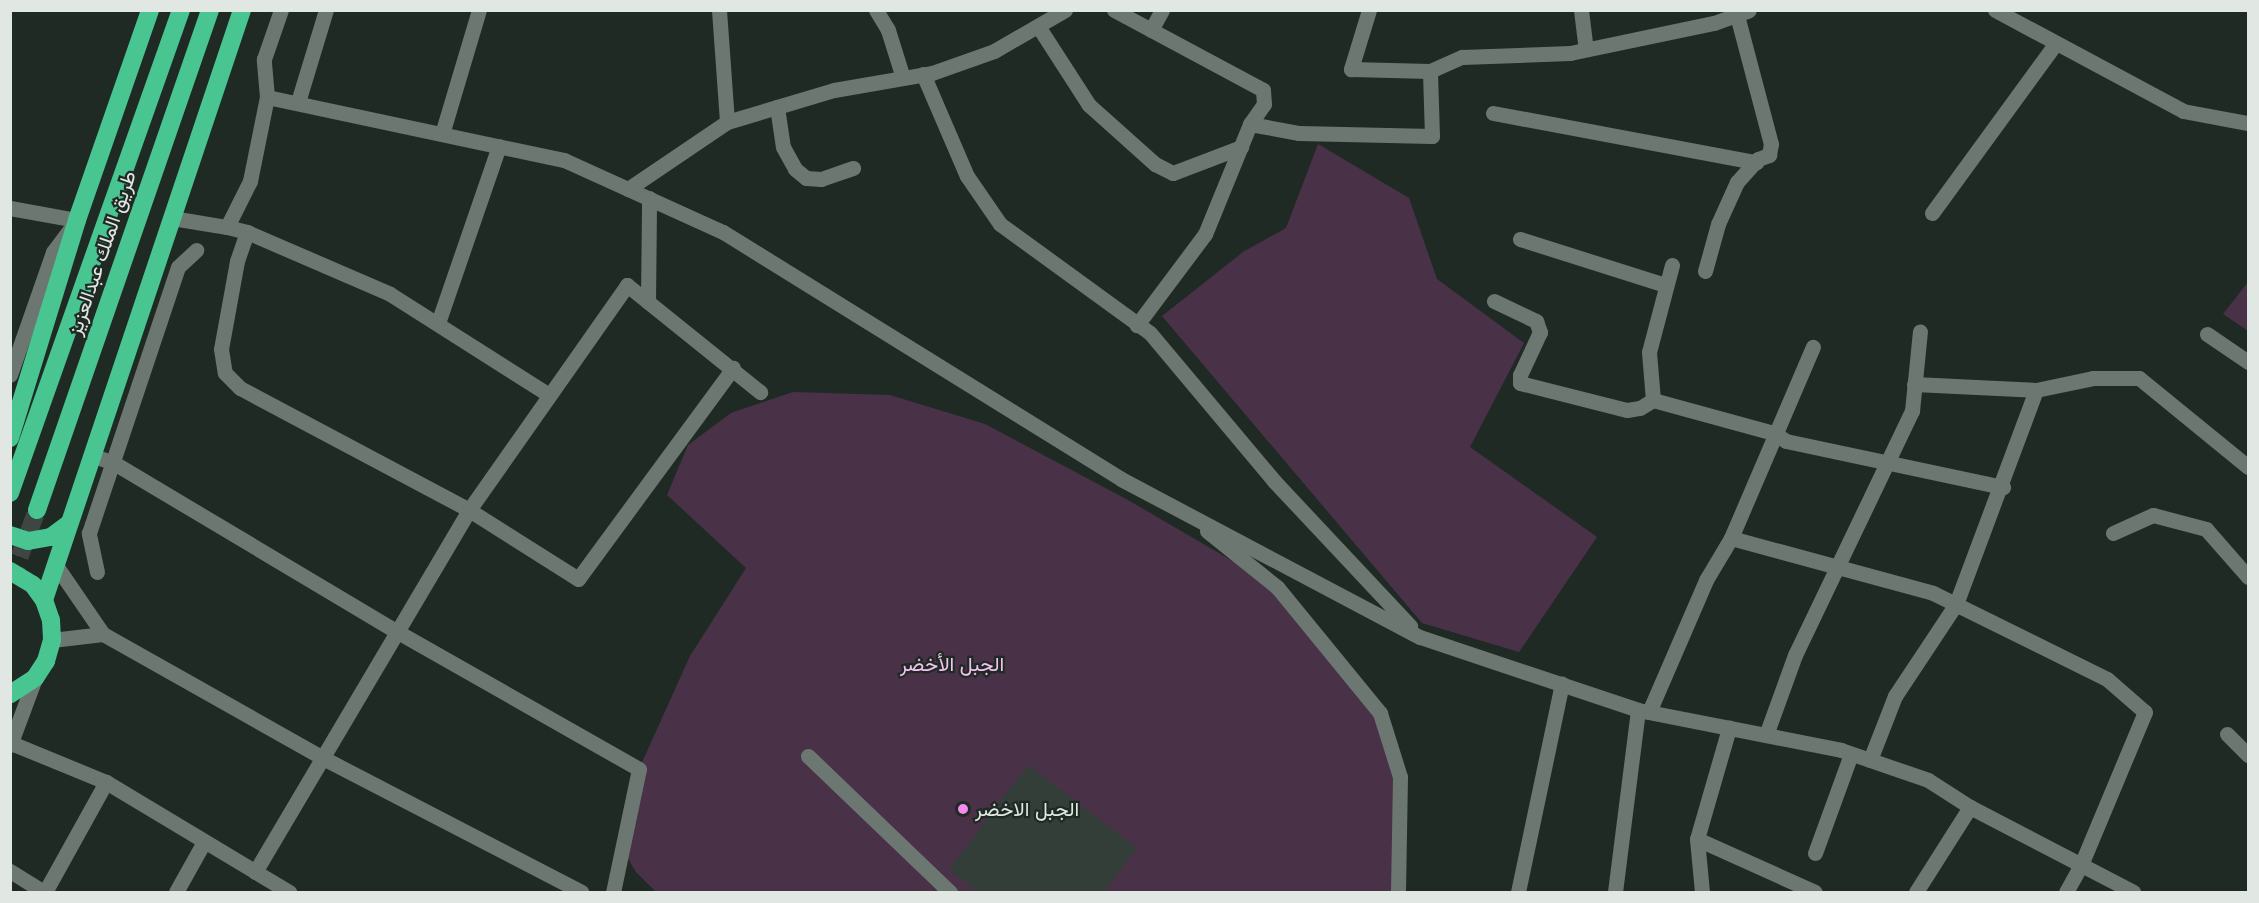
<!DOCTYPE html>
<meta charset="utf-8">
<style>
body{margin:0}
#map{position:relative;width:2259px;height:903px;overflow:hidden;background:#202a25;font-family:Helvetica,Vazirmatn,sans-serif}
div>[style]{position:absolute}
.green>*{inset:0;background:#493147}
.building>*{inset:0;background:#343e38}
.highway-tunnel>*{height:18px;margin-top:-9px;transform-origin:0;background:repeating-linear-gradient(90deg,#3d4642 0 18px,transparent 0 27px)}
.minor>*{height:15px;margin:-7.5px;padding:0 7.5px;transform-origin:7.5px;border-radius:7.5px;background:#6c7771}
.highway>*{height:18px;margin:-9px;padding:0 9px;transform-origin:9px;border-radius:9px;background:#48c591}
.dots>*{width:16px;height:16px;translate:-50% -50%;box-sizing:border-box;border:3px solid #202a25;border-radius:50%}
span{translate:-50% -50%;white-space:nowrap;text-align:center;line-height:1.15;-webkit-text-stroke:4.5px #202a25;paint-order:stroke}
.street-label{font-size:20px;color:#e1e8e4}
.park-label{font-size:20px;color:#f5c3f1}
.poi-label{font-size:20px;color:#e1e8e4}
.left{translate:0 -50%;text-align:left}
.frame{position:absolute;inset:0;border:12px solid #e1e8e4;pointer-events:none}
</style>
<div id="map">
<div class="green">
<div style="clip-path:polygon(1318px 144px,1409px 198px,1437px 279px,1524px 343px,1470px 447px,1597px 537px,1519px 652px,1422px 623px,1162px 316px,1243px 252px,1286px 228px)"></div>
<div style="clip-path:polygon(2248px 282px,2248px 331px,2223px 314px)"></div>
<div style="clip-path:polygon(793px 392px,890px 395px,985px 424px,1128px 500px,1277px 587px,1380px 713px,1400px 777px,1398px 892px,656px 892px,636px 872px,622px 849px,639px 769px,690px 656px,746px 568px,667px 495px,688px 445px,731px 413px)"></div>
</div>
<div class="building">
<div style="clip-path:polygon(1028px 765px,1137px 848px,1104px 892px,978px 892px,949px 870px)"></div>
</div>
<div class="highway-tunnel">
<div style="left:10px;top:582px;width:77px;rotate:-69.4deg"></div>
</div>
<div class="minor">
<div style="left:719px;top:10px;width:112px;rotate:85.9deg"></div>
<div style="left:876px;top:10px;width:23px;rotate:59deg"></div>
<div style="left:888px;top:30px;width:50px;rotate:72.6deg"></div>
<div style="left:1114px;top:10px;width:169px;rotate:28.2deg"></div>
<div style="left:1263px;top:90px;width:14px;rotate:86deg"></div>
<div style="left:1264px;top:104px;width:24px;rotate:125deg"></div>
<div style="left:1250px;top:124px;width:119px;rotate:112.2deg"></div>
<div style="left:1205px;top:234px;width:114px;rotate:126.8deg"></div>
<div style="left:1369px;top:10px;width:62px;rotate:107deg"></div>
<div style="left:1351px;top:69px;width:79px;rotate:1.5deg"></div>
<div style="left:1430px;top:71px;width:35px;rotate:-24deg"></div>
<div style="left:1462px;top:57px;width:108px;rotate:-2.1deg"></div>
<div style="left:1570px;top:53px;width:147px;rotate:-11.8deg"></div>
<div style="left:1714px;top:23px;width:37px;rotate:-20deg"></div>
<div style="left:1581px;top:10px;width:39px;rotate:83deg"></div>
<div style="left:1995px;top:10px;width:213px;rotate:28.2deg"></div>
<div style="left:2183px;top:111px;width:66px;rotate:10.5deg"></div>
<div style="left:1038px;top:26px;width:94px;rotate:57.2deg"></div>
<div style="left:1089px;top:105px;width:89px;rotate:41.8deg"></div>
<div style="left:1155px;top:164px;width:20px;rotate:27deg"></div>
<div style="left:1173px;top:173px;width:73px;rotate:-20.9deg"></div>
<div style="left:1151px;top:30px;width:23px;rotate:-61deg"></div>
<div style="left:923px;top:74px;width:111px;rotate:66.7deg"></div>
<div style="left:967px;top:176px;width:58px;rotate:55.5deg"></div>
<div style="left:1000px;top:224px;width:185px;rotate:36deg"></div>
<div style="left:1150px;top:333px;width:193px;rotate:50deg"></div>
<div style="left:1274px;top:481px;width:199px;rotate:46.8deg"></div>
<div style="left:267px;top:97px;width:304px;rotate:12deg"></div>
<div style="left:564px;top:160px;width:175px;rotate:24.4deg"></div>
<div style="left:723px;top:232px;width:468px;rotate:31.8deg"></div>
<div style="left:1121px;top:479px;width:338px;rotate:27.9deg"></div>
<div style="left:1420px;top:637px;width:230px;rotate:18.5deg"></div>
<div style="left:1638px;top:710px;width:207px;rotate:11.1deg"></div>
<div style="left:1841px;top:750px;width:92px;rotate:19deg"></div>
<div style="left:1928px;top:780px;width:50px;rotate:32.7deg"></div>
<div style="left:1970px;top:807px;width:184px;rotate:27.5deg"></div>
<div style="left:298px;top:102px;width:96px;rotate:-73.1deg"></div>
<div style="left:777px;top:107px;width:40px;rotate:81.5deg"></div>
<div style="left:783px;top:147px;width:25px;rotate:61deg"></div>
<div style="left:795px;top:169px;width:14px;rotate:39deg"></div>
<div style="left:806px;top:178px;width:15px;rotate:4deg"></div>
<div style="left:821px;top:179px;width:34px;rotate:-19deg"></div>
<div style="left:1493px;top:113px;width:268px;rotate:10.6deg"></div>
<div style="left:1250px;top:124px;width:50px;rotate:10.4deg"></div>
<div style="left:1299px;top:133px;width:133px;rotate:1.3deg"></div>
<div style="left:1432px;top:136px;width:65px;rotate:-91.8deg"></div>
<div style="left:442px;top:134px;width:129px;rotate:-73.4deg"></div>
<div style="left:628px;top:189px;width:120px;rotate:-34.1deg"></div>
<div style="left:727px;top:122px;width:112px;rotate:-16.7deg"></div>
<div style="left:834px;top:90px;width:99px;rotate:-9.8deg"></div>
<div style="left:932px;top:73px;width:66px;rotate:-19.5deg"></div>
<div style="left:994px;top:51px;width:82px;rotate:-30deg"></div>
<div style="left:10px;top:208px;width:68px;rotate:10.2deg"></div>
<div style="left:77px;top:220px;width:40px;rotate:127deg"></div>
<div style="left:53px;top:252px;width:130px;rotate:109.3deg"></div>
<div style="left:1932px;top:213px;width:210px;rotate:-53.9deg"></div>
<div style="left:172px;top:218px;width:56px;rotate:9.3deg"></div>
<div style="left:227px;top:227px;width:51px;rotate:-63.4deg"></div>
<div style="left:250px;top:181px;width:86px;rotate:-78.6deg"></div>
<div style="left:267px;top:97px;width:38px;rotate:-95deg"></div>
<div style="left:264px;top:59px;width:52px;rotate:-70.9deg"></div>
<div style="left:227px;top:227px;width:21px;rotate:14deg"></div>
<div style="left:247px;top:232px;width:31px;rotate:109deg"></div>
<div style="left:237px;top:261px;width:89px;rotate:100.3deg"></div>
<div style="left:221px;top:349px;width:24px;rotate:81deg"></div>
<div style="left:225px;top:373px;width:21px;rotate:45deg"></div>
<div style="left:240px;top:388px;width:259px;rotate:28deg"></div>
<div style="left:469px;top:510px;width:129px;rotate:32.3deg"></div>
<div style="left:578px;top:579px;width:262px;rotate:-53.7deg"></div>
<div style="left:247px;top:232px;width:156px;rotate:23.4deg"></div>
<div style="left:390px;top:294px;width:188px;rotate:32.4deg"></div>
<div style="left:1520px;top:239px;width:152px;rotate:17.6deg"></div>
<div style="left:1705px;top:271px;width:49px;rotate:-74.5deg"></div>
<div style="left:1718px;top:224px;width:46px;rotate:-65.7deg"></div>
<div style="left:1737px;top:182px;width:31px;rotate:-48deg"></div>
<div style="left:1758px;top:159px;width:12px;rotate:-20deg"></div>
<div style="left:1769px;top:155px;width:11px;rotate:-80deg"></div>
<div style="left:1771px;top:144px;width:133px;rotate:-104.8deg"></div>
<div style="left:1494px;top:301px;width:47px;rotate:25.5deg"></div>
<div style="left:1536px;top:321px;width:12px;rotate:70deg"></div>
<div style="left:1540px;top:332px;width:47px;rotate:114.9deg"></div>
<div style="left:1520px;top:375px;width:8px;rotate:90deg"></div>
<div style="left:1520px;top:383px;width:110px;rotate:14.2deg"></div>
<div style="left:1627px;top:410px;width:13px;rotate:-9deg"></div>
<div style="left:1640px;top:408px;width:15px;rotate:-32deg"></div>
<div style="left:648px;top:302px;width:104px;rotate:-89.4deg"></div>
<div style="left:438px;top:323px;width:187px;rotate:-71deg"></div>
<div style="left:2207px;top:334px;width:50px;rotate:34.3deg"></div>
<div style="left:1914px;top:384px;width:122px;rotate:2.8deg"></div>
<div style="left:2036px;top:390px;width:58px;rotate:-11.9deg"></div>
<div style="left:2093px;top:378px;width:46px"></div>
<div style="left:2139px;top:378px;width:141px;rotate:39.2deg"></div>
<div style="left:1653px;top:400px;width:125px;rotate:15.3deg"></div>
<div style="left:1774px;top:433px;width:14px;rotate:34deg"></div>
<div style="left:1786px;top:441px;width:222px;rotate:12deg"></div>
<div style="left:1653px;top:400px;width:48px;rotate:-94.8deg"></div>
<div style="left:1649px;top:352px;width:90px;rotate:-75.2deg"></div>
<div style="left:91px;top:455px;width:24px;rotate:19deg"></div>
<div style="left:114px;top:463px;width:328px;rotate:30.8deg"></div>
<div style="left:396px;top:631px;width:279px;rotate:29.6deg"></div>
<div style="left:639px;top:769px;width:126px;rotate:101.9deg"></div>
<div style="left:1207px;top:531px;width:90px;rotate:38.7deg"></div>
<div style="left:1277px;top:587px;width:163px;rotate:50.7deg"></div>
<div style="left:1380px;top:713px;width:67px;rotate:72.6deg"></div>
<div style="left:1400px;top:777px;width:115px;rotate:91deg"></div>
<div style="left:2113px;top:533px;width:44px;rotate:-24.2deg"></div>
<div style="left:2153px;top:515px;width:55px;rotate:14.8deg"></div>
<div style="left:2206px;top:529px;width:64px;rotate:48.8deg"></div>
<div style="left:1731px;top:538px;width:209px;rotate:15.2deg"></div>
<div style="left:1933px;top:593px;width:194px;rotate:26.3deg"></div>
<div style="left:2107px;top:679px;width:50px;rotate:41deg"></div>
<div style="left:2145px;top:712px;width:166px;rotate:112.7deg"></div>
<div style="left:2081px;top:865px;width:31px;rotate:119deg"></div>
<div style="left:55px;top:564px;width:85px;rotate:55.6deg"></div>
<div style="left:103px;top:634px;width:253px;rotate:29.4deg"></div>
<div style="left:323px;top:758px;width:291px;rotate:27.4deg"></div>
<div style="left:97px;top:572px;width:40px;rotate:-102deg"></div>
<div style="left:89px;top:533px;width:280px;rotate:-71.5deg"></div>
<div style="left:178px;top:267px;width:25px;rotate:-43deg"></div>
<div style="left:52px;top:640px;width:51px;rotate:-6.7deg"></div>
<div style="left:1649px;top:712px;width:144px;rotate:-66.6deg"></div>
<div style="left:1706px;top:580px;width:49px;rotate:-59.2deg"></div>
<div style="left:1731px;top:538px;width:208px;rotate:-66.8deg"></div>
<div style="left:2227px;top:734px;width:30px;rotate:45deg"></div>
<div style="left:1766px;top:735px;width:85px;rotate:-70.1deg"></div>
<div style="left:1795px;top:655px;width:271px;rotate:-64.4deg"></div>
<div style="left:1912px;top:411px;width:80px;rotate:-84.3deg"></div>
<div style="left:11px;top:743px;width:103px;rotate:22.3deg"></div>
<div style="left:106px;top:782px;width:214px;rotate:31deg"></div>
<div style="left:10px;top:745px;width:72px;rotate:-69.5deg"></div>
<div style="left:808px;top:756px;width:197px;rotate:43.8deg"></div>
<div style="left:1870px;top:760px;width:69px;rotate:-68.7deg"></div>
<div style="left:1895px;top:696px;width:110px;rotate:-56.5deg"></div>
<div style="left:1956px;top:604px;width:228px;rotate:-69.5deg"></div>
<div style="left:1697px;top:839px;width:129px;rotate:24.2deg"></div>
<div style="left:1815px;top:853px;width:105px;rotate:-70deg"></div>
<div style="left:10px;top:871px;width:40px;rotate:32deg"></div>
<div style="left:255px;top:872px;width:421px;rotate:-59.4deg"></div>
<div style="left:469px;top:510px;width:275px;rotate:-54.9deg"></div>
<div style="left:627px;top:285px;width:171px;rotate:38.8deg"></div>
<div style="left:45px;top:892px;width:126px;rotate:-61deg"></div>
<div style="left:176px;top:892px;width:57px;rotate:-60.8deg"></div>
<div style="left:1518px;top:892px;width:213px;rotate:-78.1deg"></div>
<div style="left:1615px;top:892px;width:183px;rotate:-82.8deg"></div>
<div style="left:1702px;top:892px;width:53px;rotate:-95.4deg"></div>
<div style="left:1697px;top:839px;width:116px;rotate:-73.9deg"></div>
<div style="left:1916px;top:892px;width:101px;rotate:-57.6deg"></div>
</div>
<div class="highway">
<div style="left:10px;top:438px;width:228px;rotate:-72.9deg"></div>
<div style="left:77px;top:220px;width:222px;rotate:-70.8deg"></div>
<div style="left:10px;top:493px;width:512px;rotate:-70.5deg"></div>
<div style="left:37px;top:510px;width:529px;rotate:-70.91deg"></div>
<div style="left:10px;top:535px;width:19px;rotate:18deg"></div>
<div style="left:28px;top:541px;width:23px;rotate:-10deg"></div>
<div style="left:51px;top:537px;width:21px;rotate:-37deg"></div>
<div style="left:10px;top:571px;width:27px;rotate:31deg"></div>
<div style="left:33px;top:585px;width:19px;rotate:54deg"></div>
<div style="left:44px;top:600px;width:21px;rotate:71deg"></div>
<div style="left:51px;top:620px;width:20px;rotate:87deg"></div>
<div style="left:52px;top:640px;width:22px;rotate:106deg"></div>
<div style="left:46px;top:661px;width:20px;rotate:123deg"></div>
<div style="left:35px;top:678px;width:30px;rotate:147deg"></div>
<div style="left:44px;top:600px;width:622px;rotate:-71.45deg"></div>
</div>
<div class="dots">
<div style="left:963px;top:809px;background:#f489f0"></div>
</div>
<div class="street-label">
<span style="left:102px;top:253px;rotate:-71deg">طريق الملك عبدالعزيز</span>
</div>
<div class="park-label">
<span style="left:952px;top:664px">الجبل الأخضر</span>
</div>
<div class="poi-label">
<span class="left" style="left:975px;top:809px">الجبل الاخضر</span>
</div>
<div class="frame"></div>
</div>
